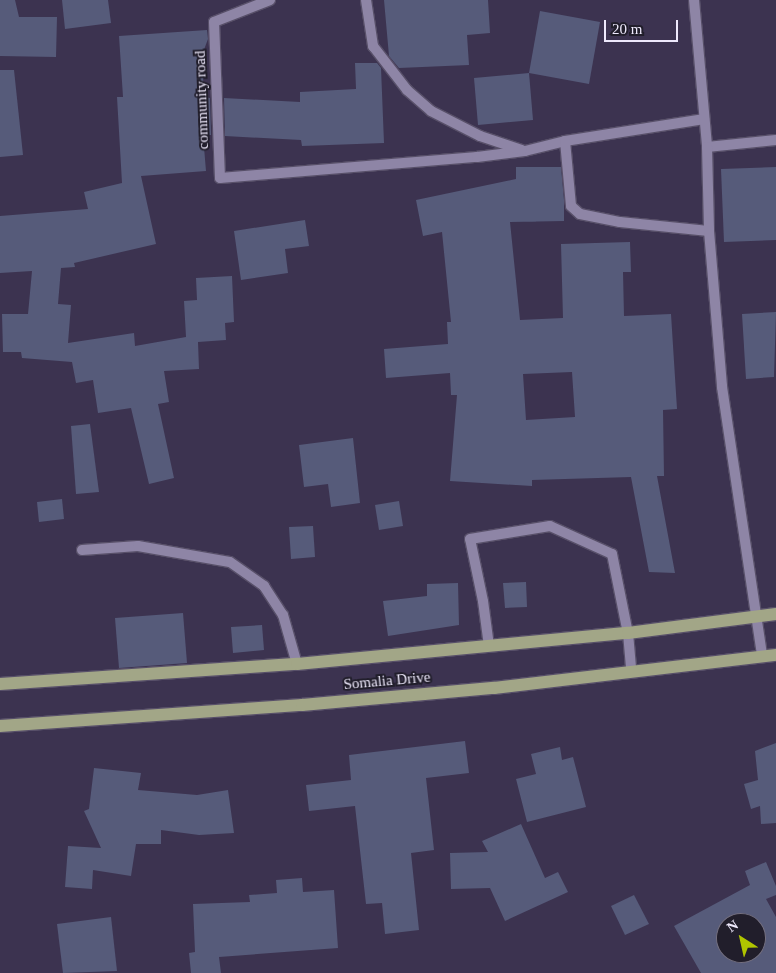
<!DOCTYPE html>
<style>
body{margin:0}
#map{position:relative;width:776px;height:973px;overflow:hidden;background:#3c3350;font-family:"Times New Roman",serif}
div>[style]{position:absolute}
.building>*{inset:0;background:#565b7a}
.roads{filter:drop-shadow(1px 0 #585069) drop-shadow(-1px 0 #585069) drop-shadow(0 1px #585069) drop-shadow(0 -1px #585069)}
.minor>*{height:10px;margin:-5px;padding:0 5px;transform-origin:5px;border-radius:5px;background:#8e85a6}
.tertiary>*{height:10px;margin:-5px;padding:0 5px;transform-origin:5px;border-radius:5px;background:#8e85a6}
.primary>*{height:12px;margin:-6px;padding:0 6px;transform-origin:6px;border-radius:6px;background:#a2a687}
span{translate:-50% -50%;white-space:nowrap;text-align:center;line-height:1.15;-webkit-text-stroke:4px #211e2b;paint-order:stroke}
.street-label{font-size:15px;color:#eee9fc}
.north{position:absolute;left:716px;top:913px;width:50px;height:50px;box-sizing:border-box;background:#211e2b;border:1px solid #736f7f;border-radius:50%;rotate:325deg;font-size:14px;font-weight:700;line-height:20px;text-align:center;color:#eee9fc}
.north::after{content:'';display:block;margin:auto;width:18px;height:22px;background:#b0c500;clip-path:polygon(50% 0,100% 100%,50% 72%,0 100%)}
.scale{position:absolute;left:604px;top:20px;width:74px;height:22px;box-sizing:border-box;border:2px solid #eee9fc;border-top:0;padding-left:6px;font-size:15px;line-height:18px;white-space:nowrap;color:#eee9fc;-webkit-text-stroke:4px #211e2b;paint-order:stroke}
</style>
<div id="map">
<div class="building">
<div style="clip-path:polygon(0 0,15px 0,19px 17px,57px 17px,56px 57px,0 56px)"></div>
<div style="clip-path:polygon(62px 0,108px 0,111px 23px,65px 29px)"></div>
<div style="clip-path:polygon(384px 0,488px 0,490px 33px,467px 35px,469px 65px,399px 68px,389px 56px)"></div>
<div style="clip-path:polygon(540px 11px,600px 22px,589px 84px,529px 73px)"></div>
<div style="clip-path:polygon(207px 30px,208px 39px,202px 55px,204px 97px,210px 98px,211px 135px,203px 135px,206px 171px,141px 176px,156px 244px,74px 263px,75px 267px,61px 268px,58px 304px,71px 305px,68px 343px,134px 333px,135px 346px,186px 337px,184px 301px,197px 300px,196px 278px,232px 276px,234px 322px,225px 323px,226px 340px,198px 342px,199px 369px,164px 371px,169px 402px,158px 404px,174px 478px,149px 484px,131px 408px,98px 413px,93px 380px,76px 383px,72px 362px,22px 358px,21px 352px,3px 352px,2px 314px,28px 314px,32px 271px,0 273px,0 216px,88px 209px,84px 192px,122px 183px,117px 97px,123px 97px,119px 36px)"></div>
<div style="clip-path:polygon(355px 63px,377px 63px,381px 68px,384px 143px,302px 146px,301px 140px,225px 136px,224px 98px,300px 102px,300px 92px,356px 89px)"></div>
<div style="clip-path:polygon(0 70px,14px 70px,23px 155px,0 157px)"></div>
<div style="clip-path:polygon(529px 73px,533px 120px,478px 125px,474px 78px)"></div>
<div style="clip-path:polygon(evenodd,516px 167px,561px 167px,564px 200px,564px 221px,510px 222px,520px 320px,563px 318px,561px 244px,630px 242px,631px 272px,623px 272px,624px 316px,671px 314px,677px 409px,663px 410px,664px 476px,657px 476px,675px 573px,649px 572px,631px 477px,532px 480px,532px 486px,450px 481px,457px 395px,451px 395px,450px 373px,386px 378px,384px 349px,448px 344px,447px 322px,451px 322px,442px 232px,423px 236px,416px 200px,516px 179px,516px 167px,572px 372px,575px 417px,526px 420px,523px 374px,572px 372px)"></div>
<div style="clip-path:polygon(776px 167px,776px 240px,724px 242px,721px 169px)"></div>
<div style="clip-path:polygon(305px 220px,309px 246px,285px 249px,288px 273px,241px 280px,234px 231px)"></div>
<div style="clip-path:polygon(776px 312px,774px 377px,746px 379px,742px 314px)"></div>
<div style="clip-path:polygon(90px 424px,99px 492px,76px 494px,71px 426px)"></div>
<div style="clip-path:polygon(353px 438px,360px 503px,331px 507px,328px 484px,304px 487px,299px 445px)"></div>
<div style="clip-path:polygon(62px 499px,64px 519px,39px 522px,37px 502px)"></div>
<div style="clip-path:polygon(399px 501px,403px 526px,379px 530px,375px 505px)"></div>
<div style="clip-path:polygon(313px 526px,315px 557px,291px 559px,289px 527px)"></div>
<div style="clip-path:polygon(526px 582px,527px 607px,505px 608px,503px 583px)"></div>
<div style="clip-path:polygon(458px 583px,459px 625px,388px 636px,383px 601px,427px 596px,427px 584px)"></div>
<div style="clip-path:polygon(183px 613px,187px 663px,119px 668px,115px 618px)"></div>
<div style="clip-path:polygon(262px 625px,264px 650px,233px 653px,231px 627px)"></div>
<div style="clip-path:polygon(465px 741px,469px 773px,426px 778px,434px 850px,411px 853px,419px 930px,385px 934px,382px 903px,366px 904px,355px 806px,309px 811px,306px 785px,351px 780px,349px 755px)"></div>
<div style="clip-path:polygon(776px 743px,776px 823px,761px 824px,760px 806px,751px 809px,744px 784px,758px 780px,755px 751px)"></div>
<div style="clip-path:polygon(560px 747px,562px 760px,573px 757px,586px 807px,527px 822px,516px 779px,536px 774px,531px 754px)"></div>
<div style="clip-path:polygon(94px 768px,141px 773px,138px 790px,197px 795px,228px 790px,234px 833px,199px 835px,161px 830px,161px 844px,136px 844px,131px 876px,93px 870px,92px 889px,65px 887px,68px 846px,101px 848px,84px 811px,89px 809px)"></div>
<div style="clip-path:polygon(521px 824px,545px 878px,558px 872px,568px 892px,505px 921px,490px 888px,451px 889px,450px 853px,488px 852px,482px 841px)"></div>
<div style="clip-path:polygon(evenodd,766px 862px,776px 886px,776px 895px,766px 899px,776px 917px,776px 973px,701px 973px,674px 926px,750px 885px,745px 871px,766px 862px,726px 923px,756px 923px,756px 953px,726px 953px,726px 923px)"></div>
<div style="clip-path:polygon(302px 878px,303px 892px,334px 890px,338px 948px,219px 957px,221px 973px,191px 973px,189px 953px,195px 952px,193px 904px,250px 902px,249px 895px,277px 893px,276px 880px)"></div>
<div style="clip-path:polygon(634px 895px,649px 924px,625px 935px,611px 906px)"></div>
<div style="clip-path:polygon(111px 917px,117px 971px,63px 973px,57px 924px)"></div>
</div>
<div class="roads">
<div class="minor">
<div style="left:270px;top:0;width:60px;rotate:158.6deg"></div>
<div style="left:214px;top:22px;width:156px;rotate:87.8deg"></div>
<div style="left:220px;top:178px;width:258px;rotate:-4.7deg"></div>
<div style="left:477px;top:157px;width:48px;rotate:-7.1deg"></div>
<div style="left:525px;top:151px;width:41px;rotate:-14deg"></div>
<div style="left:565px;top:141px;width:141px;rotate:-9deg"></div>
<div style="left:366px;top:0;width:47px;rotate:81.3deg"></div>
<div style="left:373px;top:46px;width:56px;rotate:52.3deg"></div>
<div style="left:407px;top:90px;width:32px;rotate:41deg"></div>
<div style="left:431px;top:111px;width:55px;rotate:27deg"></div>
<div style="left:480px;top:136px;width:44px;rotate:18.4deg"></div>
<div style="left:565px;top:141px;width:65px;rotate:84.7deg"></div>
<div style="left:571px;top:206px;width:12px;rotate:42deg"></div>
<div style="left:580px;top:214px;width:41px;rotate:11.3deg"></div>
<div style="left:620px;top:222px;width:89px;rotate:5.8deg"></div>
<div style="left:707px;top:147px;width:69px;rotate:-5.8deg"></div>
<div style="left:82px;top:550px;width:56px;rotate:-4.1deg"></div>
<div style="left:138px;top:546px;width:93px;rotate:9.9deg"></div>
<div style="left:230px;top:562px;width:42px;rotate:35.2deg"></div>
<div style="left:264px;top:586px;width:35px;rotate:57deg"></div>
<div style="left:283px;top:615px;width:51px;rotate:74.1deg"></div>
<div style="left:489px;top:646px;width:45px;rotate:-97.6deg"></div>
<div style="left:483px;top:601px;width:63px;rotate:-101.8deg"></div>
<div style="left:470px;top:539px;width:81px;rotate:-9.2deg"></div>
<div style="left:550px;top:526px;width:68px;rotate:24.3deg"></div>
<div style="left:612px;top:554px;width:81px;rotate:78.6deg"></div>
<div style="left:628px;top:633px;width:38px;rotate:85deg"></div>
</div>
<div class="tertiary">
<div style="left:694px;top:0;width:148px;rotate:84.9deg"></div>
<div style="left:707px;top:147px;width:84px;rotate:88.6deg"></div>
<div style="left:709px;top:231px;width:157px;rotate:85.2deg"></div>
<div style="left:722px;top:387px;width:271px;rotate:81.5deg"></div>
</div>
<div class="primary">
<div style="left:0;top:684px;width:298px;rotate:-3.9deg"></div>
<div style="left:297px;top:664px;width:332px;rotate:-5.4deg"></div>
<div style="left:628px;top:633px;width:149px;rotate:-7.3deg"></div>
<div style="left:0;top:726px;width:303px;rotate:-4deg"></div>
<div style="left:302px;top:705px;width:193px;rotate:-5.1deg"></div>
<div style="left:494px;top:688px;width:284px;rotate:-6.7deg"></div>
</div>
</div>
<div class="street-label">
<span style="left:202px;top:100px;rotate:-92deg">community road</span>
<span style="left:387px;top:681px;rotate:-5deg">Somalia Drive</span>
</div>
<div class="north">N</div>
<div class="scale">20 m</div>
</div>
